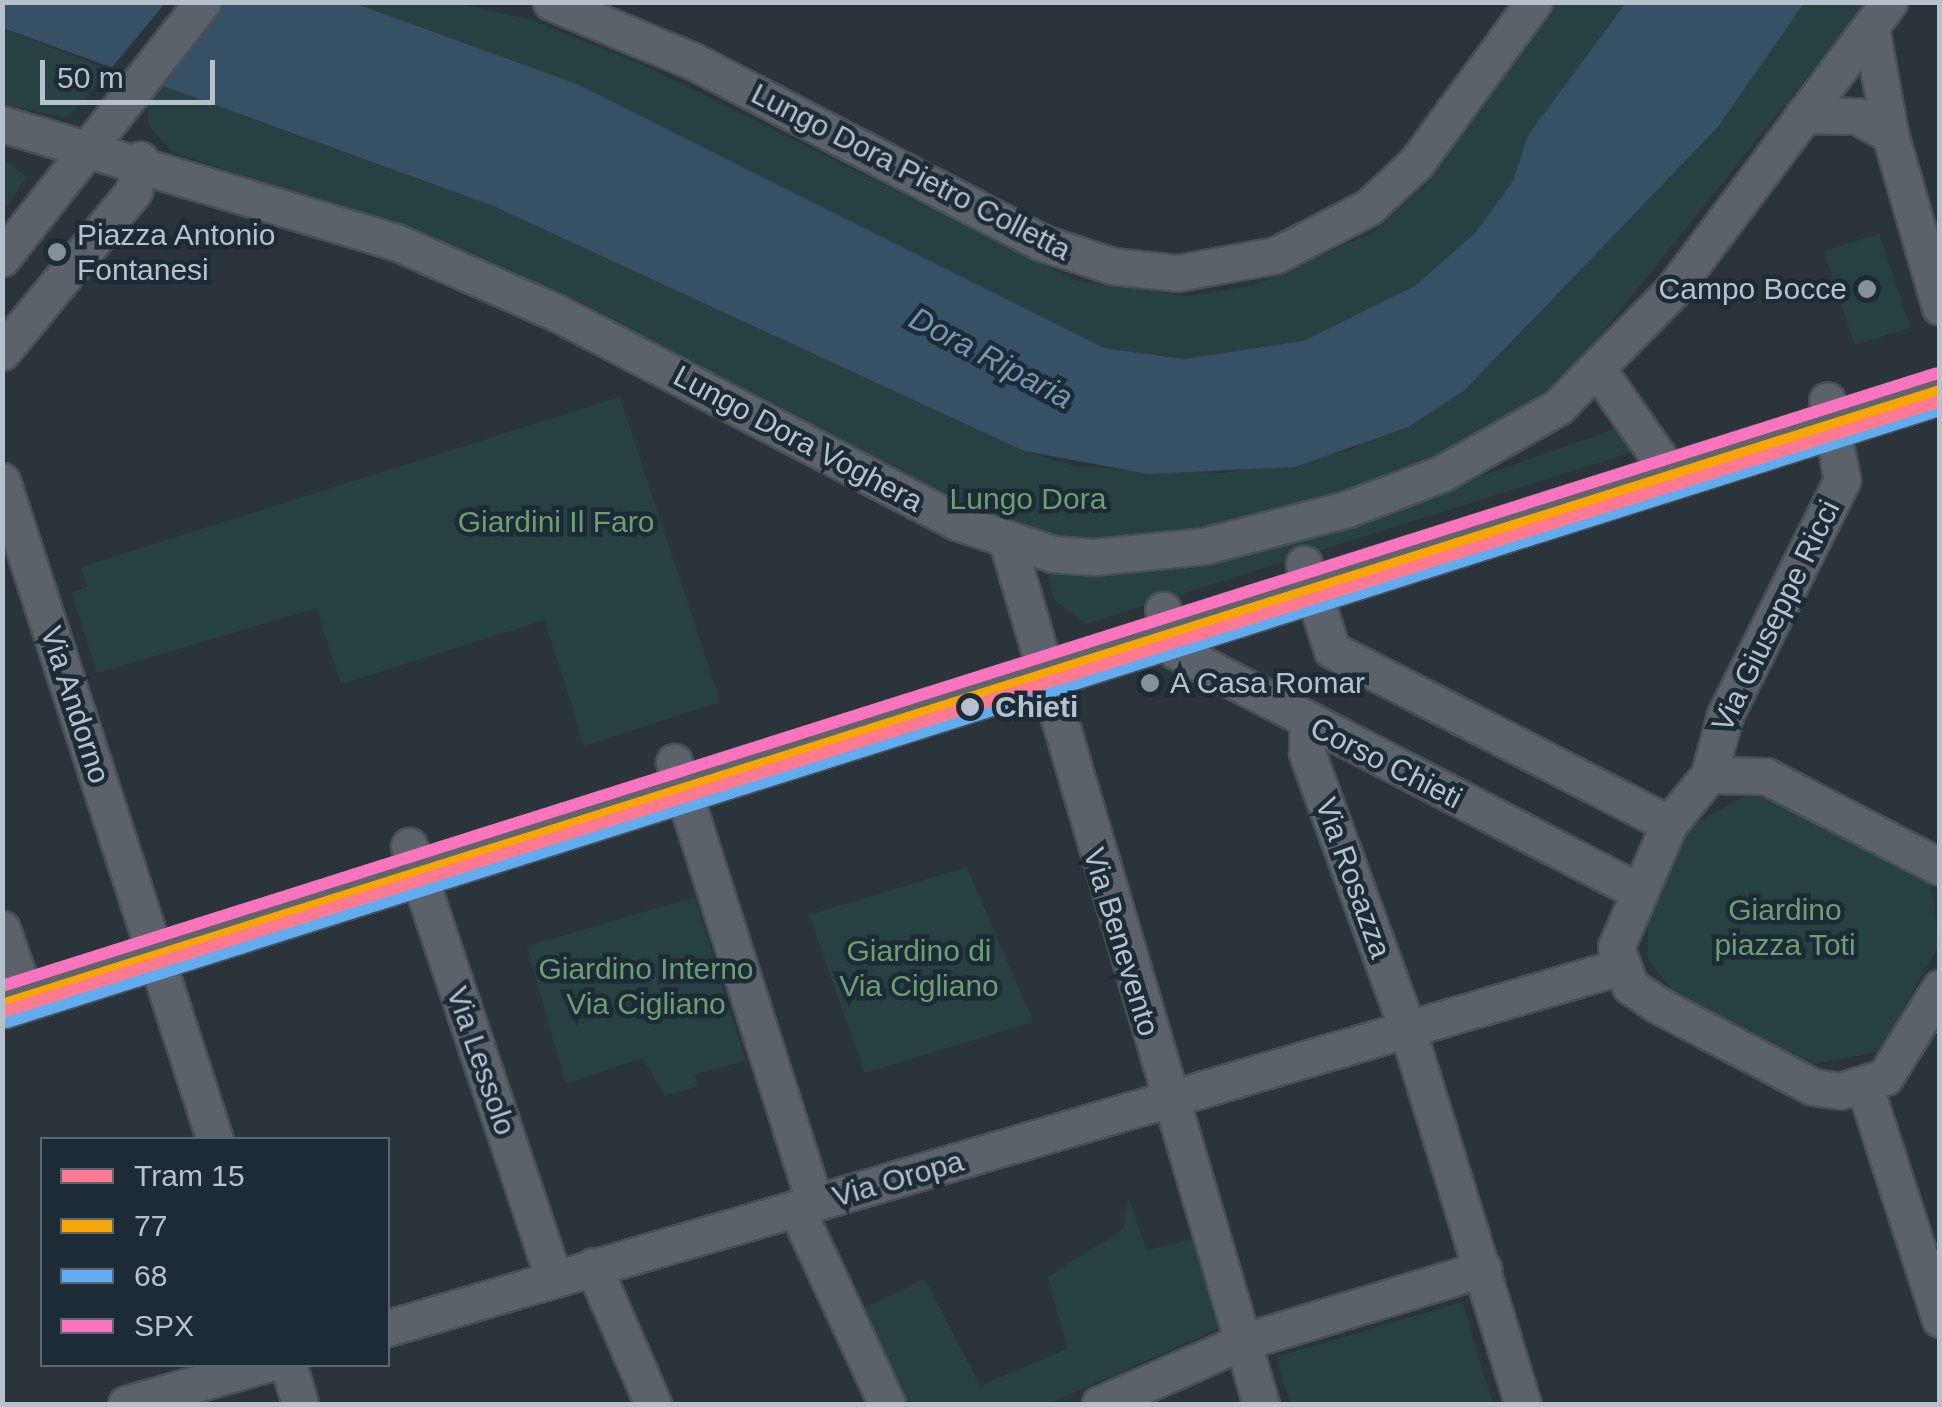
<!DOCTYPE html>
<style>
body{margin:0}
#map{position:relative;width:1942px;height:1407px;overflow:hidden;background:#2b343b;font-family:Helvetica,sans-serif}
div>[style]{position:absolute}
.green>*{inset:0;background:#274142}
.water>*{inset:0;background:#365066}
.pier>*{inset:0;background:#2b343b}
.roads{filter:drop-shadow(2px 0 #495055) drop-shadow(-2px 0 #495055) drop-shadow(0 2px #495055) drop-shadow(0 -2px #495055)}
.minor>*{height:35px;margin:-17.5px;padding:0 17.5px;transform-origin:17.5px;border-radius:17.5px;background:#5c6269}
.major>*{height:45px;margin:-22.5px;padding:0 22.5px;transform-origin:22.5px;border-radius:22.5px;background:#5e656b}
.bus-1>*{height:12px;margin:-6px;padding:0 6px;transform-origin:6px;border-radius:6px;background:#f7a600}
.bus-2>*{height:12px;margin:-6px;padding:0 6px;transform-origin:6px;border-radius:6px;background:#60acee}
.bus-3>*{height:12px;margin:-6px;padding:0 6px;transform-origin:6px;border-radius:6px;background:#fc73be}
.tram-1>*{height:12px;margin:-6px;padding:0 6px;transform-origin:6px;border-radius:6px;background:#fe7a93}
.dots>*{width:28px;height:28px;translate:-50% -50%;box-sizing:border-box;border:5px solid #1d2b37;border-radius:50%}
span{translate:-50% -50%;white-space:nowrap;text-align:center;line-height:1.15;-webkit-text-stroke:9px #1d2b37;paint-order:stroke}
.street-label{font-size:30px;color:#b5c1cc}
.poi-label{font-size:30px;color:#b5c1cc}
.left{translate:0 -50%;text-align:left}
.right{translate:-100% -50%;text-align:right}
.park-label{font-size:30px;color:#6b9e70}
.stop-label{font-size:30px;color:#b5c1cc;font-weight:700}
.water-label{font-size:32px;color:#7396b1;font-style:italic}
.frame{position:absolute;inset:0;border:5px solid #b5c1cc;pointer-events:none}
.legend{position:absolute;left:40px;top:1137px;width:350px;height:230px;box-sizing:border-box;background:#1d2b37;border:2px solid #5a6773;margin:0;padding:12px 18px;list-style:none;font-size:30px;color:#b5c1cc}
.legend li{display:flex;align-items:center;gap:20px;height:50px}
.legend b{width:50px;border:2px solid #5a6773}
.scale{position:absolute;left:40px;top:60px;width:175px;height:45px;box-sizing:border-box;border:5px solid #b5c1cc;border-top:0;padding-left:12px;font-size:30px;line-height:35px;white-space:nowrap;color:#b5c1cc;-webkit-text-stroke:8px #1d2b37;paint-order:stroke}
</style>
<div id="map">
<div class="green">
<div style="clip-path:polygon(354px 3px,454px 3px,529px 19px,643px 65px,1077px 281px,1188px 296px,1253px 286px,1374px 232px,1426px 184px,1560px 3px,1626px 3px,1528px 135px,1513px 181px,1475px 233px,1415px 286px,1303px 341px,1184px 359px,1104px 348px,577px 84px)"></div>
<div style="clip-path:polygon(1804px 3px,1867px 3px,1574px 368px,1501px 443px,1393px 507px,1626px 425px,1639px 450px,1086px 624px,1054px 600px,1043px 548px,378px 223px,172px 151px,149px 126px,145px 88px,153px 80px,491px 205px,1024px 451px,1078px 467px,1222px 473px,1350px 450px,1465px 390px,1718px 127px)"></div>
<div style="clip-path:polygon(2px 28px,110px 70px,67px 118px,3px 104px)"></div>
<div style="clip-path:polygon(3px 158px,27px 177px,3px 211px)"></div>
<div style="clip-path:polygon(1879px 234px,1910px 328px,1855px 345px,1824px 251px)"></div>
<div style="clip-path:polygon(620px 397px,720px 702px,584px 746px,545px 620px,341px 684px,317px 608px,97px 673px,72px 592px,87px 587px,81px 567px)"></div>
<div style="clip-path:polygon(1746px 795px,1764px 795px,1931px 885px,1939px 945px,1879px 1052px,1808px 1065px,1677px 996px,1648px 960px,1648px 915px,1689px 827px)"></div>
<div style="clip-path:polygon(967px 867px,1033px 1022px,865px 1073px,809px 915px)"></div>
<div style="clip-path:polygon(695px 897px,746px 1061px,695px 1074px,698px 1086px,665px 1096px,642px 1058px,566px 1084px,527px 946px)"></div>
<div style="clip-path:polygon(1128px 1198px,1147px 1250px,1192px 1239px,1218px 1329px,1048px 1404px,893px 1404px,852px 1314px,925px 1279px,980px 1386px,1067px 1349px,1048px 1277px,1124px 1229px)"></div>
<div style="clip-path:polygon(1462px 1302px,1493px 1404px,1291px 1404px,1276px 1357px)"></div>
</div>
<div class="water">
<div style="clip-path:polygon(2px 3px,354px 3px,577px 84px,1104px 348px,1184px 359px,1303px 341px,1415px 286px,1475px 233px,1513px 181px,1528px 135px,1626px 3px,1804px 3px,1718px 127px,1465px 390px,1408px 427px,1295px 467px,1149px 474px,1024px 451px,491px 205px,3px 28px)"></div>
</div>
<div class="pier">
<div style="clip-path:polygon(165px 3px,219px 3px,128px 79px,110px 70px)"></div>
</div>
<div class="roads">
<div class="minor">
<div style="left:551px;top:2px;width:154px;rotate:22.6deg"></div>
<div style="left:693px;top:61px;width:391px;rotate:27.5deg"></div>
<div style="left:1040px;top:242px;width:76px;rotate:18.4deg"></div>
<div style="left:1112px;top:266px;width:65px;rotate:6.1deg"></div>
<div style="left:1177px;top:273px;width:101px;rotate:-10.3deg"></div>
<div style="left:1276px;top:255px;width:105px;rotate:-27.3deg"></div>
<div style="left:1369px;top:207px;width:64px;rotate:-43.1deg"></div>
<div style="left:1416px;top:163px;width:200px;rotate:-53.8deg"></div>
<div style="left:1871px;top:28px;width:108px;rotate:79.8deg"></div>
<div style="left:1890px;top:134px;width:180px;rotate:73.9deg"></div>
<div style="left:1803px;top:115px;width:54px;rotate:1.1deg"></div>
<div style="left:1857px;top:116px;width:38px;rotate:29deg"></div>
<div style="left:2px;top:124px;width:411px;rotate:16.7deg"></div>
<div style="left:396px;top:242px;width:176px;rotate:23.8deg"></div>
<div style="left:557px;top:313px;width:451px;rotate:27.6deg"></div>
<div style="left:957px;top:522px;width:101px;rotate:18.4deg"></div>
<div style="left:1053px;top:554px;width:41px;rotate:4.2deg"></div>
<div style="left:1094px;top:557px;width:111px;rotate:-5.7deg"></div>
<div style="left:1204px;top:546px;width:148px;rotate:-14.5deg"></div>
<div style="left:1347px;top:509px;width:100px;rotate:-20.4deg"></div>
<div style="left:1441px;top:474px;width:135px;rotate:-29.8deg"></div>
<div style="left:1558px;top:407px;width:163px;rotate:-45.5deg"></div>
<div style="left:1672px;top:291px;width:361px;rotate:-53.1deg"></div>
<div style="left:2px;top:258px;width:325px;rotate:-51.9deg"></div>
<div style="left:2px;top:352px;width:208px;rotate:-50.7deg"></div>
<div style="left:134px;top:191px;width:32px;rotate:-79deg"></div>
<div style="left:1598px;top:370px;width:128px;rotate:55.2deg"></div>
<div style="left:2px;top:481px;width:693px;rotate:72.09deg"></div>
<div style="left:1007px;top:541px;width:900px;rotate:73.6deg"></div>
<div style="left:1304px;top:564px;width:90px;rotate:72deg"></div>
<div style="left:1332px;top:650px;width:379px;rotate:27.3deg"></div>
<div style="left:1163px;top:610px;width:43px;rotate:72.4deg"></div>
<div style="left:1176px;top:651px;width:518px;rotate:27.45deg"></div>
<div style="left:1307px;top:723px;width:30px;rotate:90deg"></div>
<div style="left:1307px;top:753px;width:296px;rotate:70deg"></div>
<div style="left:1408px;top:1031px;width:390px;rotate:72.9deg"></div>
<div style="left:674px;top:762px;width:462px;rotate:72.3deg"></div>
<div style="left:1709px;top:775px;width:62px;rotate:-75.1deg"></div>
<div style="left:1725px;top:715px;width:263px;rotate:-63.5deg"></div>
<div style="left:1842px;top:480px;width:81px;rotate:-100.6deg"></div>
<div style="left:409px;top:846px;width:454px;rotate:71.5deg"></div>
<div style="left:1940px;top:867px;width:196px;rotate:-152.4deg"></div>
<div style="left:1766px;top:776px;width:57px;rotate:-179deg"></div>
<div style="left:1709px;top:775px;width:63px;rotate:129.2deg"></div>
<div style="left:1669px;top:824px;width:134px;rotate:113.3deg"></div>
<div style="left:1616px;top:947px;width:41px;rotate:70.3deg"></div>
<div style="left:1630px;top:986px;width:34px;rotate:34deg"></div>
<div style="left:1658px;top:1005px;width:175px;rotate:27.9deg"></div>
<div style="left:1813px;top:1087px;width:27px;rotate:8deg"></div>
<div style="left:1840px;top:1091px;width:47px;rotate:-17.3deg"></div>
<div style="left:1885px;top:1077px;width:105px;rotate:-58.3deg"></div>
<div style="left:2px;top:929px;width:73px;rotate:70.8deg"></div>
<div style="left:1865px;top:1088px;width:243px;rotate:72deg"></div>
<div style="left:796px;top:1208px;width:216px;rotate:65.1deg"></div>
<div style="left:593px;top:1266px;width:150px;rotate:66.5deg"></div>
<div style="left:388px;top:1328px;width:1283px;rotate:-16.34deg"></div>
<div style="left:288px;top:1364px;width:42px;rotate:73.3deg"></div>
<div style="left:126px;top:1404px;width:146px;rotate:-15.9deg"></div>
<div style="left:1100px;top:1404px;width:155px;rotate:-23.6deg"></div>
<div style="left:1242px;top:1342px;width:252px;rotate:-16.9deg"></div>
</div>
<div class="major">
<div style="left:2px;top:1005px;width:2033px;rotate:-17.58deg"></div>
</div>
</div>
<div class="bus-1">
<div style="left:2px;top:1005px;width:2033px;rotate:-17.58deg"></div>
</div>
<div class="bus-2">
<div style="left:7px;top:1022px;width:2028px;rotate:-17.57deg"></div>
</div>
<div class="bus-3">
<div style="left:2px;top:986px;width:2028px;rotate:-17.57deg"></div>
</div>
<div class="tram-1">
<div style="left:2px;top:1012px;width:2032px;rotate:-17.5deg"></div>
</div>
<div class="dots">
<div style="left:57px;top:252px;background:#859099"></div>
<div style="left:1867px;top:289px;background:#859099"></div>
<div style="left:1150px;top:683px;background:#859099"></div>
<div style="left:970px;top:707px;background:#b5c1cc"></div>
</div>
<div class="street-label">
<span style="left:911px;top:172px;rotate:27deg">Lungo Dora Pietro Colletta</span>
<span style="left:798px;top:439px;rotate:28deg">Lungo Dora Voghera</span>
<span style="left:1776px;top:616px;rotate:-64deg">Via Giuseppe Ricci</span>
<span style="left:75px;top:705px;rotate:72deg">Via Andorno</span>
<span style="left:1386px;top:763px;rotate:27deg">Corso Chieti</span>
<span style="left:1353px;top:878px;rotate:70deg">Via Rosazza</span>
<span style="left:1121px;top:942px;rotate:73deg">Via Benevento</span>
<span style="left:481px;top:1061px;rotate:71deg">Via Lessolo</span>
<span style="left:898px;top:1179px;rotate:-16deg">Via Oropa</span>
</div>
<div class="poi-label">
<span class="left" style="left:77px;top:252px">Piazza Antonio<br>Fontanesi</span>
<span class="right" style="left:1847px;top:289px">Campo Bocce</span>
<span class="left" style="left:1170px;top:683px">A Casa Romar</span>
</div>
<div class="park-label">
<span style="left:1028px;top:499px">Lungo Dora</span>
<span style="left:556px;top:522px">Giardini Il Faro</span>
<span style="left:1785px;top:927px">Giardino<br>piazza Toti</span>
<span style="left:919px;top:968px">Giardino di<br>Via Cigliano</span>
<span style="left:646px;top:986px">Giardino Interno<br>Via Cigliano</span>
</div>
<div class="stop-label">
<span class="left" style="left:995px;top:707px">Chieti</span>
</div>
<div class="water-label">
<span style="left:991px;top:358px;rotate:28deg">Dora Riparia</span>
</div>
<div class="frame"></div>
<ul class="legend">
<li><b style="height:12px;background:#fe7a93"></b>Tram 15</li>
<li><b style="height:12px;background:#f7a600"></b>77</li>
<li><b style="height:12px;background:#60acee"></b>68</li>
<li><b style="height:12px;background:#fc73be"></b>SPX</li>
</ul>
<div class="scale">50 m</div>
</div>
